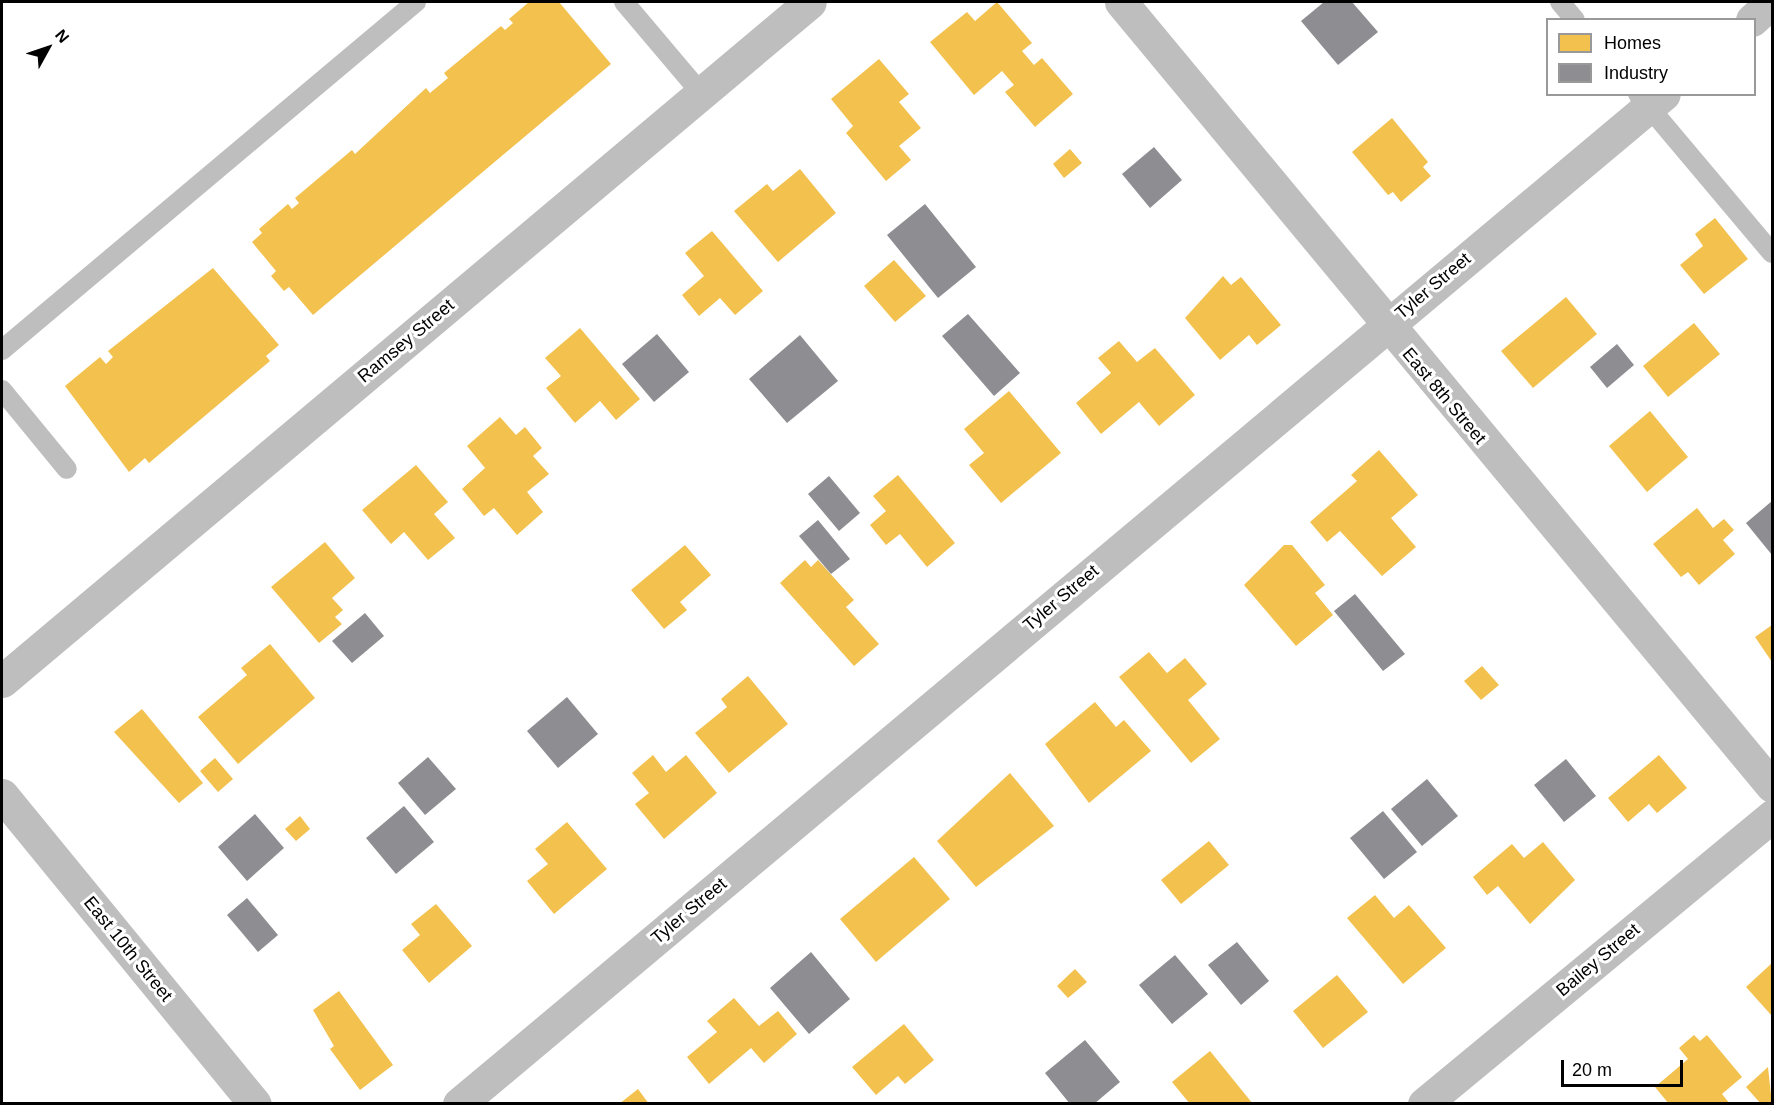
<!DOCTYPE html>
<style>
body{margin:0}
#map{position:relative;width:1774px;height:1105px;overflow:hidden;background:#fff;font-family:Helvetica,sans-serif}
div>[style]{position:absolute}
.homes>*{inset:0;background:#f2c14e}
.industry>*{inset:0;background:#8d8d92}
.service>*{height:20px;margin:-10px;padding:0 10px;transform-origin:10px;border-radius:10px;background:#bebebe}
.minor>*{height:33px;margin:-16.5px;padding:0 16.5px;transform-origin:16.5px;border-radius:16.5px;background:#bebebe}
.tertiary>*{height:33px;margin:-16.5px;padding:0 16.5px;transform-origin:16.5px;border-radius:16.5px;background:#bebebe}
span{translate:-50% -50%;white-space:nowrap;text-align:center;line-height:1.15;-webkit-text-stroke:6px #fff;paint-order:stroke}
.street-label{font-size:18px;color:#000}
.frame{position:absolute;inset:0;border:3px solid #000;pointer-events:none}
.legend{position:absolute;left:1546px;top:18px;width:210px;height:78px;box-sizing:border-box;background:#fff;border:2px solid #999;margin:0;padding:8px 10px;list-style:none;font-size:18px;color:#000}
.legend li{display:flex;align-items:center;gap:12px;height:30px}
.legend b{width:30px;border:2px solid #999}
.north{position:absolute;left:18px;top:18px;width:60px;height:60px;-webkit-text-stroke:4px #fff;paint-order:stroke;rotate:50deg;font-size:16px;font-weight:700;line-height:24px;text-align:center;color:#000}
.north::after{content:'';display:block;margin:auto;width:21px;height:27px;background:#000;clip-path:polygon(50% 0,100% 100%,50% 72%,0 100%)}
.scale{position:absolute;left:1561px;top:1060px;width:122px;height:27px;box-sizing:border-box;border:3px solid #000;border-top:0;padding-left:8px;font-size:18px;line-height:21px;white-space:nowrap;color:#000;-webkit-text-stroke:4px #fff;paint-order:stroke}
</style>
<div id="map">
<div class="homes">
<div style="clip-path:polygon(529px 2px,559px 2px,611px 64px,313px 315px,289px 287px,284px 291px,271px 276px,276px 271px,252px 242px,262px 233px,259px 229px,288px 204px,292px 209px,299px 203px,295px 198px,352px 150px,355px 154px,426px 88px,430px 93px,448px 78px,444px 73px,501px 26px,505px 30px,513px 23px,509px 19px)"></div>
<div style="clip-path:polygon(997px 2px,1032px 43px,1022px 51px,1034px 65px,1042px 58px,1073px 94px,1035px 127px,1005px 92px,1014px 85px,1002px 71px,974px 95px,930px 42px,967px 12px,975px 21px)"></div>
<div style="clip-path:polygon(879px 59px,909px 94px,899px 102px,921px 128px,899px 146px,911px 160px,886px 181px,846px 133px,853px 126px,831px 99px)"></div>
<div style="clip-path:polygon(1392px 118px,1428px 162px,1423px 167px,1431px 176px,1401px 202px,1393px 192px,1388px 195px,1352px 152px)"></div>
<div style="clip-path:polygon(1070px 149px,1082px 163px,1064px 178px,1053px 164px)"></div>
<div style="clip-path:polygon(800px 169px,836px 213px,778px 262px,734px 211px,767px 184px,773px 191px)"></div>
<div style="clip-path:polygon(1715px 218px,1748px 259px,1704px 294px,1680px 265px,1703px 246px,1695px 234px)"></div>
<div style="clip-path:polygon(712px 231px,763px 291px,735px 315px,720px 298px,699px 316px,682px 295px,704px 276px,685px 253px)"></div>
<div style="clip-path:polygon(894px 260px,926px 296px,895px 322px,864px 286px)"></div>
<div style="clip-path:polygon(213px 268px,279px 345px,266px 356px,270px 361px,149px 463px,145px 458px,129px 472px,65px 386px,100px 357px,106px 364px,113px 357px,108px 351px)"></div>
<div style="clip-path:polygon(1223px 276px,1231px 285px,1241px 277px,1281px 325px,1257px 345px,1249px 335px,1220px 360px,1185px 318px)"></div>
<div style="clip-path:polygon(1566px 297px,1597px 334px,1533px 388px,1501px 351px)"></div>
<div style="clip-path:polygon(1694px 323px,1720px 354px,1668px 397px,1643px 366px)"></div>
<div style="clip-path:polygon(580px 328px,640px 399px,616px 420px,600px 401px,575px 423px,546px 388px,561px 376px,545px 358px)"></div>
<div style="clip-path:polygon(1119px 341px,1137px 362px,1155px 348px,1195px 395px,1159px 426px,1139px 402px,1101px 434px,1076px 403px,1111px 373px,1098px 358px)"></div>
<div style="clip-path:polygon(1009px 391px,1061px 453px,1001px 503px,969px 465px,984px 453px,964px 429px)"></div>
<div style="clip-path:polygon(1650px 411px,1688px 457px,1647px 492px,1609px 446px)"></div>
<div style="clip-path:polygon(500px 417px,516px 435px,525px 427px,542px 448px,533px 456px,549px 474px,527px 492px,543px 512px,517px 535px,494px 508px,484px 516px,462px 489px,485px 468px,467px 446px)"></div>
<div style="clip-path:polygon(1379px 450px,1418px 495px,1391px 518px,1416px 547px,1382px 576px,1340px 531px,1327px 542px,1310px 522px,1357px 481px,1351px 475px)"></div>
<div style="clip-path:polygon(416px 465px,448px 502px,434px 514px,455px 538px,428px 560px,404px 532px,391px 544px,362px 510px)"></div>
<div style="clip-path:polygon(898px 475px,955px 543px,927px 567px,900px 534px,886px 545px,870px 525px,886px 511px,873px 496px)"></div>
<div style="clip-path:polygon(1697px 508px,1713px 528px,1724px 519px,1734px 530px,1723px 540px,1735px 554px,1699px 585px,1688px 572px,1681px 577px,1653px 544px)"></div>
<div style="clip-path:polygon(325px 542px,355px 578px,332px 598px,343px 610px,335px 617px,342px 624px,319px 643px,271px 587px)"></div>
<div style="clip-path:polygon(685px 545px,711px 575px,680px 602px,687px 610px,664px 629px,631px 590px)"></div>
<div style="clip-path:polygon(1284px 545px,1292px 545px,1325px 585px,1315px 593px,1333px 615px,1296px 646px,1244px 585px)"></div>
<div style="clip-path:polygon(805px 560px,811px 567px,818px 560px,854px 600px,846px 607px,879px 644px,854px 666px,780px 583px)"></div>
<div style="clip-path:polygon(1772px 625px,1772px 662px,1755px 637px)"></div>
<div style="clip-path:polygon(270px 644px,315px 698px,238px 764px,198px 717px,247px 675px,241px 668px)"></div>
<div style="clip-path:polygon(1149px 652px,1167px 673px,1185px 658px,1207px 684px,1188px 700px,1220px 739px,1191px 763px,1119px 677px)"></div>
<div style="clip-path:polygon(1482px 666px,1499px 685px,1481px 700px,1464px 681px)"></div>
<div style="clip-path:polygon(748px 676px,788px 724px,729px 773px,695px 733px,727px 707px,721px 699px)"></div>
<div style="clip-path:polygon(1095px 702px,1116px 727px,1124px 720px,1151px 751px,1089px 803px,1045px 744px)"></div>
<div style="clip-path:polygon(142px 709px,203px 783px,179px 803px,114px 732px)"></div>
<div style="clip-path:polygon(653px 755px,666px 772px,686px 755px,717px 793px,664px 839px,635px 804px,649px 793px,632px 773px)"></div>
<div style="clip-path:polygon(1659px 755px,1687px 788px,1657px 813px,1649px 804px,1628px 822px,1608px 798px)"></div>
<div style="clip-path:polygon(215px 758px,233px 779px,218px 792px,200px 771px)"></div>
<div style="clip-path:polygon(1010px 773px,1054px 826px,976px 887px,937px 841px)"></div>
<div style="clip-path:polygon(300px 816px,310px 829px,296px 841px,285px 829px)"></div>
<div style="clip-path:polygon(567px 822px,607px 869px,554px 914px,527px 881px,548px 864px,535px 849px)"></div>
<div style="clip-path:polygon(1209px 841px,1229px 865px,1181px 904px,1161px 880px)"></div>
<div style="clip-path:polygon(1543px 842px,1575px 880px,1530px 924px,1498px 886px,1487px 895px,1473px 877px,1512px 844px,1524px 858px)"></div>
<div style="clip-path:polygon(914px 857px,950px 899px,876px 962px,840px 919px)"></div>
<div style="clip-path:polygon(1375px 895px,1394px 918px,1409px 905px,1446px 948px,1403px 984px,1347px 918px)"></div>
<div style="clip-path:polygon(436px 904px,472px 946px,429px 983px,402px 950px,420px 935px,411px 924px)"></div>
<div style="clip-path:polygon(1772px 963px,1772px 1016px,1746px 987px)"></div>
<div style="clip-path:polygon(1075px 969px,1087px 982px,1068px 998px,1057px 986px)"></div>
<div style="clip-path:polygon(1337px 975px,1368px 1012px,1323px 1048px,1293px 1011px)"></div>
<div style="clip-path:polygon(339px 991px,393px 1065px,360px 1090px,330px 1049px,334px 1046px,313px 1010px)"></div>
<div style="clip-path:polygon(734px 998px,759px 1026px,778px 1011px,797px 1034px,764px 1063px,751px 1048px,709px 1084px,687px 1057px,717px 1032px,707px 1021px)"></div>
<div style="clip-path:polygon(904px 1024px,934px 1060px,905px 1084px,898px 1076px,876px 1095px,852px 1067px)"></div>
<div style="clip-path:polygon(1694px 1035px,1700px 1041px,1707px 1035px,1742px 1077px,1722px 1094px,1730px 1104px,1669px 1104px,1655px 1087px,1688px 1059px,1679px 1048px)"></div>
<div style="clip-path:polygon(1210px 1051px,1253px 1104px,1190px 1104px,1172px 1082px)"></div>
<div style="clip-path:polygon(1768px 1067px,1772px 1104px,1761px 1104px,1746px 1087px)"></div>
<div style="clip-path:polygon(638px 1089px,649px 1104px,619px 1104px)"></div>
</div>
<div class="industry">
<div style="clip-path:polygon(1324px 2px,1352px 2px,1378px 32px,1338px 65px,1301px 21px)"></div>
<div style="clip-path:polygon(1154px 147px,1182px 180px,1150px 208px,1122px 174px)"></div>
<div style="clip-path:polygon(925px 204px,976px 267px,938px 298px,887px 235px)"></div>
<div style="clip-path:polygon(968px 314px,1020px 373px,994px 396px,942px 336px)"></div>
<div style="clip-path:polygon(657px 334px,689px 372px,654px 402px,622px 364px)"></div>
<div style="clip-path:polygon(800px 335px,838px 381px,787px 423px,749px 379px)"></div>
<div style="clip-path:polygon(1617px 344px,1634px 365px,1607px 388px,1590px 367px)"></div>
<div style="clip-path:polygon(829px 476px,860px 513px,839px 531px,808px 494px)"></div>
<div style="clip-path:polygon(1772px 501px,1772px 555px,1746px 523px)"></div>
<div style="clip-path:polygon(818px 520px,850px 559px,831px 574px,799px 536px)"></div>
<div style="clip-path:polygon(1355px 594px,1405px 654px,1383px 671px,1334px 611px)"></div>
<div style="clip-path:polygon(365px 613px,384px 636px,352px 663px,332px 641px)"></div>
<div style="clip-path:polygon(567px 697px,598px 734px,558px 768px,527px 731px)"></div>
<div style="clip-path:polygon(428px 757px,456px 789px,425px 815px,398px 783px)"></div>
<div style="clip-path:polygon(1566px 759px,1596px 796px,1564px 822px,1534px 785px)"></div>
<div style="clip-path:polygon(1427px 779px,1458px 816px,1422px 846px,1391px 809px)"></div>
<div style="clip-path:polygon(404px 806px,434px 842px,396px 874px,366px 838px)"></div>
<div style="clip-path:polygon(1383px 811px,1417px 852px,1384px 879px,1350px 838px)"></div>
<div style="clip-path:polygon(255px 814px,284px 848px,247px 881px,218px 847px)"></div>
<div style="clip-path:polygon(247px 898px,278px 935px,258px 952px,227px 915px)"></div>
<div style="clip-path:polygon(1237px 942px,1269px 981px,1241px 1005px,1208px 965px)"></div>
<div style="clip-path:polygon(811px 952px,850px 999px,809px 1034px,770px 988px)"></div>
<div style="clip-path:polygon(1175px 955px,1208px 994px,1172px 1024px,1139px 985px)"></div>
<div style="clip-path:polygon(1085px 1040px,1120px 1082px,1094px 1104px,1070px 1104px,1045px 1073px)"></div>
</div>
<div class="service">
<div style="left:624px;top:2px;width:119px;rotate:49.8deg"></div>
<div style="left:1560px;top:2px;width:23px;rotate:50deg"></div>
<div style="left:1638px;top:94px;width:208px;rotate:49.9deg"></div>
<div style="left:2px;top:350px;width:541px;rotate:-40.05deg"></div>
<div style="left:2px;top:390px;width:102px;rotate:50.6deg"></div>
</div>
<div class="minor">
<div style="left:1121px;top:2px;width:1019px;rotate:50.3deg"></div>
<div style="left:1752px;top:20px;width:27px;rotate:-42deg"></div>
<div style="left:2px;top:681px;width:1055px;rotate:-40.04deg"></div>
<div style="left:459px;top:1104px;width:1572px;rotate:-39.97deg"></div>
<div style="left:1424px;top:1104px;width:452px;rotate:-39.6deg"></div>
</div>
<div class="tertiary">
<div style="left:2px;top:795px;width:399px;rotate:50.7deg"></div>
</div>
<div class="street-label">
<span style="left:1433px;top:286px;rotate:-40deg">Tyler Street</span>
<span style="left:406px;top:341px;rotate:-40deg">Ramsey Street</span>
<span style="left:1444px;top:396px;rotate:50deg">East 8th Street</span>
<span style="left:1061px;top:598px;rotate:-40deg">Tyler Street</span>
<span style="left:689px;top:911px;rotate:-40deg">Tyler Street</span>
<span style="left:128px;top:949px;rotate:51deg">East 10th Street</span>
<span style="left:1598px;top:960px;rotate:-40deg">Bailey Street</span>
</div>
<div class="frame"></div>
<ul class="legend">
<li><b style="height:16px;background:#f2c14e"></b>Homes</li>
<li><b style="height:16px;background:#8d8d92"></b>Industry</li>
</ul>
<div class="north">N</div>
<div class="scale">20 m</div>
</div>
